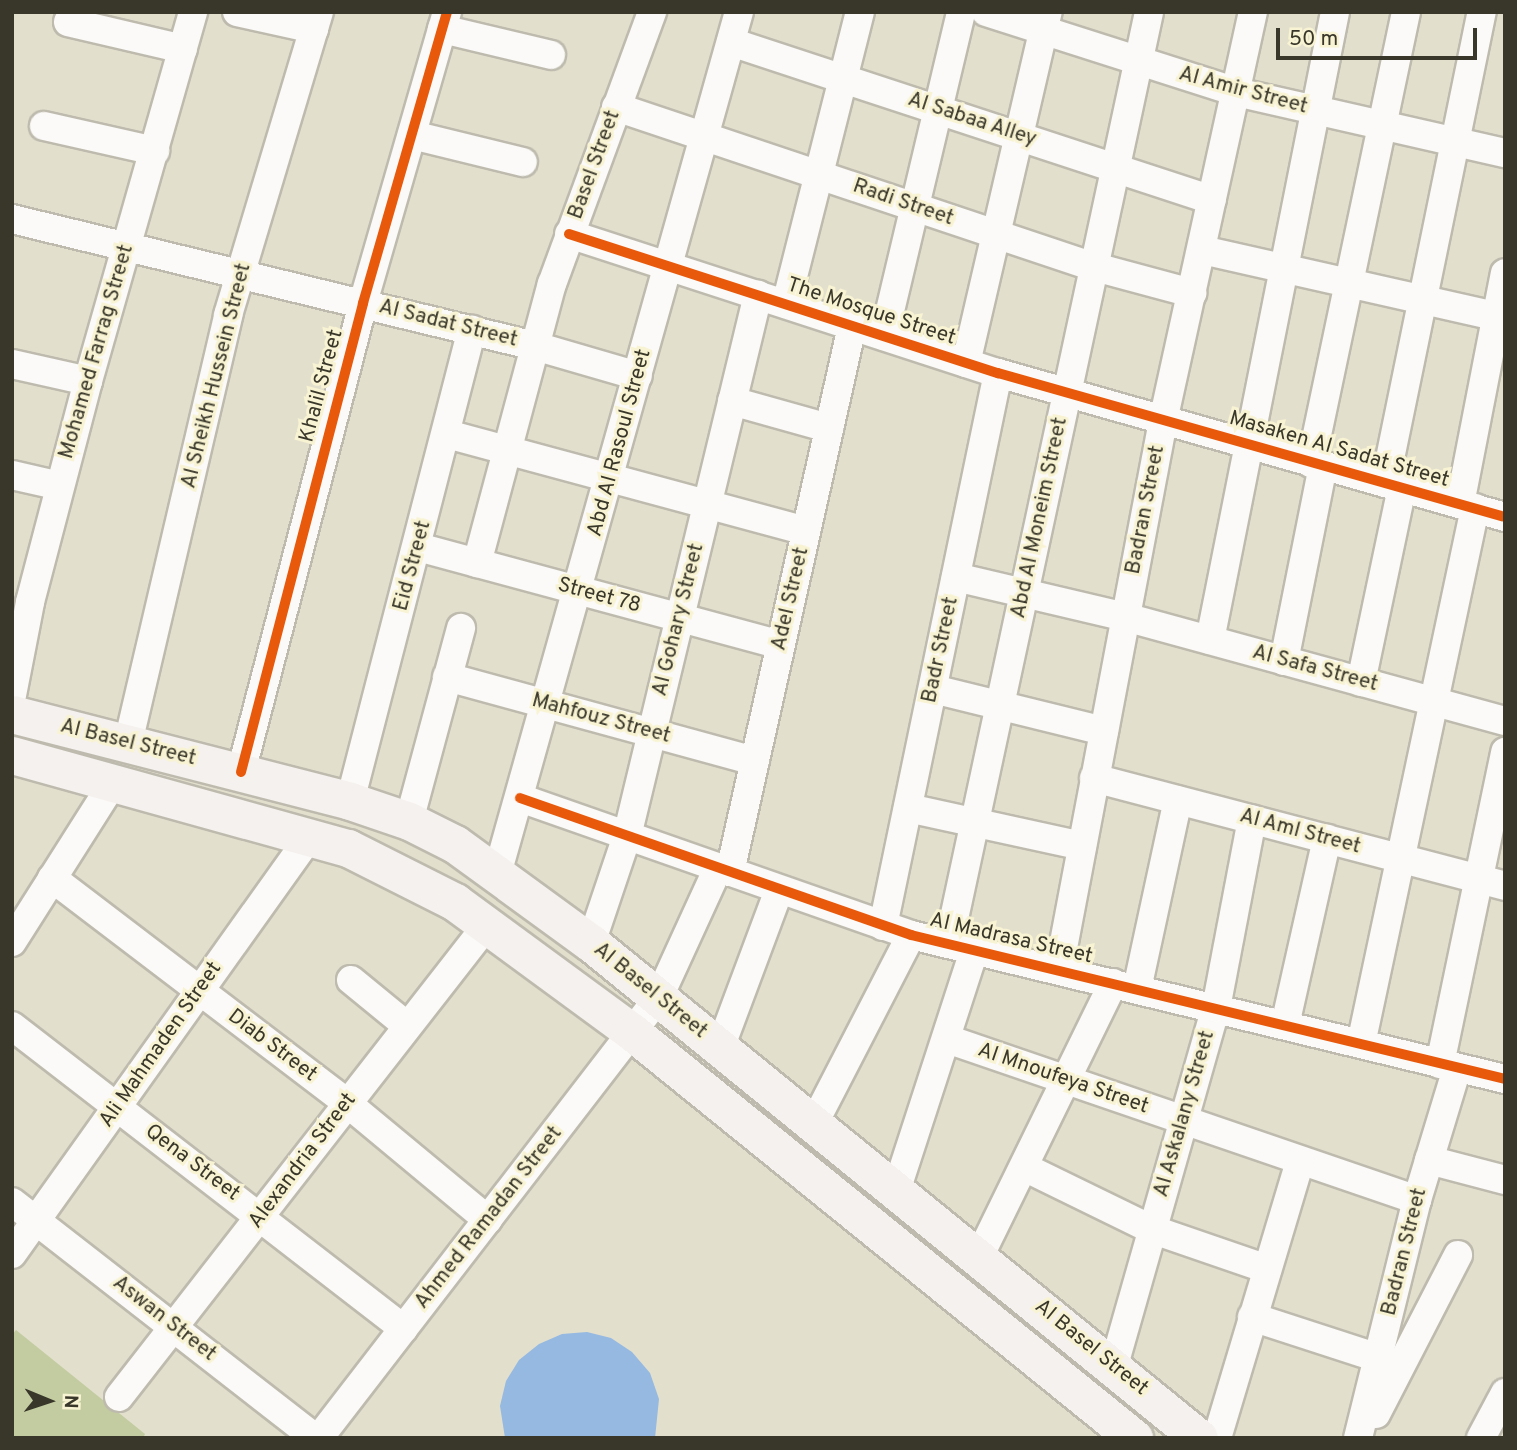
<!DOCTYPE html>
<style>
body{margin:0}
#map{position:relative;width:1517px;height:1450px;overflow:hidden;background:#e2dfcd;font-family:Overpass,sans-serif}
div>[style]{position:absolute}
.green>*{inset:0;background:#c2cca0}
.water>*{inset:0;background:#95b9e1}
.roads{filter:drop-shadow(2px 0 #bebbae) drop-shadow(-2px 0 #bebbae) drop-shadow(0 2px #bebbae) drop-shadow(0 -2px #bebbae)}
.minor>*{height:28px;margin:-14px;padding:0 14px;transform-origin:14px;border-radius:14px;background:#fbfaf8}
.major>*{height:37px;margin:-18.5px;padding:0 18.5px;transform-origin:18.5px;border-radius:18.5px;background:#f5f1ee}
.cycleway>*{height:10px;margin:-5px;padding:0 5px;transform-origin:5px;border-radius:5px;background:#e8590c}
span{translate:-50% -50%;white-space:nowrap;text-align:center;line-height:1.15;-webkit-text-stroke:6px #f8f3d2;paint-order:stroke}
.street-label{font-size:21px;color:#39372a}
.frame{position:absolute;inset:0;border:14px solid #39372a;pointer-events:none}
.north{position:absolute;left:14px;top:1366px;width:70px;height:70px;-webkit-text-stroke:5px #f8f3d2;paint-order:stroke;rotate:92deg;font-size:19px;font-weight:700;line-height:28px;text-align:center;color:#39372a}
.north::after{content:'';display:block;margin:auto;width:24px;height:32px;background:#39372a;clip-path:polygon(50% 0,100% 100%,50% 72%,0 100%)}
.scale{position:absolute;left:1276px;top:28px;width:201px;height:32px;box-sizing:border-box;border:4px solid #39372a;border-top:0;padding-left:9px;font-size:21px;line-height:24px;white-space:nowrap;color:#39372a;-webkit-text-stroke:5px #f8f3d2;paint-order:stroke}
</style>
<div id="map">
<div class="green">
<div style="clip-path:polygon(16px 1330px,145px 1434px,143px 1438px,12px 1438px,12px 1335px)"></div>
</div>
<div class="water">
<div style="clip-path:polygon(587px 1332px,611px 1338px,632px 1352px,650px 1373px,659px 1399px,655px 1438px,505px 1438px,500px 1406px,506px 1381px,519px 1360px,539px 1344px,562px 1334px)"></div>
</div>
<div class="roads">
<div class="minor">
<div style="left:237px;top:12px;width:79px;rotate:12.4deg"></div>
<div style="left:986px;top:12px;width:262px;rotate:17.7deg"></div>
<div style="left:1236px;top:92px;width:276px;rotate:12.8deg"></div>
<div style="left:68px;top:22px;width:118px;rotate:13.2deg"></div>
<div style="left:442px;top:29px;width:112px;rotate:13.4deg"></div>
<div style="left:731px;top:42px;width:506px;rotate:18.18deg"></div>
<div style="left:616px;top:107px;width:501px;rotate:18.51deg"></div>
<div style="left:1091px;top:266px;width:105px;rotate:15deg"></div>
<div style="left:44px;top:126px;width:114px;rotate:12.7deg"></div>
<div style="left:412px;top:135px;width:114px;rotate:13.7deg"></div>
<div style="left:12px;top:219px;width:538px;rotate:13.65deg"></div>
<div style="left:535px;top:346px;width:107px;rotate:16.2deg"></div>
<div style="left:569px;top:234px;width:451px;rotate:18deg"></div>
<div style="left:998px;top:373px;width:527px;rotate:15.86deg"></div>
<div style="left:1202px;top:250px;width:301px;rotate:12.7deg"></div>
<div style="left:786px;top:304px;width:301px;rotate:-75.8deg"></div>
<div style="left:884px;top:336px;width:333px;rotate:-76.6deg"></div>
<div style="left:966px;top:363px;width:360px;rotate:-76.9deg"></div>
<div style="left:12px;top:364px;width:78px;rotate:12.6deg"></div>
<div style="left:732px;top:401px;width:101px;rotate:15.6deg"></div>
<div style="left:447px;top:434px;width:372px;rotate:15.1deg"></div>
<div style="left:1311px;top:463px;width:461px;rotate:-78.1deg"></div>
<div style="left:12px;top:475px;width:49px;rotate:12.9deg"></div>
<div style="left:1385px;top:483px;width:481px;rotate:-78.4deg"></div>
<div style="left:1460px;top:504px;width:235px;rotate:-79deg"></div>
<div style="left:418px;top:547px;width:375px;rotate:15.1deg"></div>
<div style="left:477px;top:563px;width:289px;rotate:-75deg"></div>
<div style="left:552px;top:284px;width:290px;rotate:-69.8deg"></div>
<div style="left:956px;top:577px;width:174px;rotate:13.3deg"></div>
<div style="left:1125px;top:617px;width:394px;rotate:15.3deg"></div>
<div style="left:1210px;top:640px;width:640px;rotate:-78.74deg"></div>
<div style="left:1284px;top:661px;width:199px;rotate:-78.7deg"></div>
<div style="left:447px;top:677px;width:319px;rotate:15.3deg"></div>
<div style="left:1361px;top:682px;width:198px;rotate:-78.1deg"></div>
<div style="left:933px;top:689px;width:176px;rotate:13.8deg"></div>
<div style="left:12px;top:695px;width:95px;rotate:-79deg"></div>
<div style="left:30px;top:602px;width:228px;rotate:-75.3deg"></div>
<div style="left:88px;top:381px;width:384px;rotate:-74.1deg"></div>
<div style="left:128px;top:743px;width:440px;rotate:-76.8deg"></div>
<div style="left:228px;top:315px;width:316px;rotate:-73.3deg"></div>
<div style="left:241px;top:772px;width:485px;rotate:-75.4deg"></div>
<div style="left:363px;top:303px;width:303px;rotate:-73.9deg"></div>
<div style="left:1094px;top:778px;width:425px;rotate:14.7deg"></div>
<div style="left:520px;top:798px;width:414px;rotate:19.3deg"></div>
<div style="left:911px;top:935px;width:611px;rotate:13.63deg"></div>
<div style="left:350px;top:801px;width:487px;rotate:-75.5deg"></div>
<div style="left:908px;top:808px;width:178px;rotate:12.3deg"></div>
<div style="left:409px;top:821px;width:200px;rotate:-74.9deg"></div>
<div style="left:730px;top:872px;width:559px;rotate:-77.4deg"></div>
<div style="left:497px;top:874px;width:895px;rotate:-74.32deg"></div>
<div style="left:52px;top:878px;width:371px;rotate:37.3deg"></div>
<div style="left:347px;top:1103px;width:183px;rotate:39.7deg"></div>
<div style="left:883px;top:926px;width:565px;rotate:-78.25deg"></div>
<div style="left:12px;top:942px;width:188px;rotate:-57.6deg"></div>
<div style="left:949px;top:942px;width:951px;rotate:-77.86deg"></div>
<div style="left:591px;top:943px;width:113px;rotate:-71.4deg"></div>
<div style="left:627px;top:836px;width:557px;rotate:-76.39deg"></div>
<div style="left:1059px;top:969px;width:558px;rotate:-79.25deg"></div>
<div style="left:1163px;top:421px;width:419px;rotate:-77.6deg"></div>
<div style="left:351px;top:980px;width:71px;rotate:39.3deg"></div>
<div style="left:1137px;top:989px;width:193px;rotate:-77.8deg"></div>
<div style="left:1285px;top:1025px;width:191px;rotate:-77.3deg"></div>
<div style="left:12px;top:1026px;width:495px;rotate:37.7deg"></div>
<div style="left:947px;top:1039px;width:497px;rotate:18.9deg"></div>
<div style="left:1361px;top:1044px;width:548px;rotate:-77.99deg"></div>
<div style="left:720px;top:1048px;width:169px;rotate:-69.5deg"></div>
<div style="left:1440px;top:1064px;width:319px;rotate:-78.2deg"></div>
<div style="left:812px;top:1127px;width:216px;rotate:-62.7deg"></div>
<div style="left:1429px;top:1160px;width:79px;rotate:14.7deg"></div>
<div style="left:1024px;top:1167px;width:141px;rotate:26deg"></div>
<div style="left:1151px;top:1229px;width:123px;rotate:19deg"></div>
<div style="left:896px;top:1191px;width:256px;rotate:-72deg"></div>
<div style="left:12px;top:1202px;width:384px;rotate:37.9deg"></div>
<div style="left:12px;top:1254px;width:513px;rotate:-54.51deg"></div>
<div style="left:979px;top:1257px;width:305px;rotate:-63.9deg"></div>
<div style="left:1252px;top:1317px;width:133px;rotate:18deg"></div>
<div style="left:1114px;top:1365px;width:371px;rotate:-74.1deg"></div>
<div style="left:1216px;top:1008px;width:192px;rotate:-79.2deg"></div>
<div style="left:119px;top:1397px;width:599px;rotate:-52.06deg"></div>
<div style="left:1376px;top:1414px;width:179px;rotate:-62.7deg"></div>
<div style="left:319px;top:1438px;width:557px;rotate:-52.37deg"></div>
<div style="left:659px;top:997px;width:142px;rotate:-65.4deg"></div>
<div style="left:1217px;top:1438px;width:289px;rotate:-73.3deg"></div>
<div style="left:1358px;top:1438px;width:245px;rotate:-76.1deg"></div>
<div style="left:1417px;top:1200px;width:138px;rotate:-73.1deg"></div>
<div style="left:1481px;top:1438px;width:51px;rotate:-61.9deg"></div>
</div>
<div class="major">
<div style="left:12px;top:714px;width:349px;rotate:14.4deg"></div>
<div style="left:350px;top:801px;width:62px;rotate:18.7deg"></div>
<div style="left:409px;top:821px;width:51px;rotate:26.6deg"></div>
<div style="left:455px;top:844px;width:168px;rotate:36.1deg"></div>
<div style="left:591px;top:943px;width:784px;rotate:39.15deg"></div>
<div style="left:12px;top:755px;width:349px;rotate:15.5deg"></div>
<div style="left:348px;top:848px;width:120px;rotate:26.8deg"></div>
<div style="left:455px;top:902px;width:220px;rotate:36.3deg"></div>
<div style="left:632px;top:1032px;width:646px;rotate:38.96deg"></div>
</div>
</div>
<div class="cycleway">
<div style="left:569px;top:234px;width:451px;rotate:18deg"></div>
<div style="left:998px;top:373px;width:527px;rotate:15.86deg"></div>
<div style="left:241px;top:772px;width:485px;rotate:-75.4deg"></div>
<div style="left:363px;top:303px;width:303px;rotate:-73.9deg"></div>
<div style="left:520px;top:798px;width:414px;rotate:19.3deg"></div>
<div style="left:911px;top:935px;width:611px;rotate:13.63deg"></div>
</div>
<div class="street-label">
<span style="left:1243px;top:91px;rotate:15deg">Al Amir Street</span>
<span style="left:972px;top:120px;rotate:18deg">Al Sabaa Alley</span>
<span style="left:595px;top:165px;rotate:-70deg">Basel Street</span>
<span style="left:903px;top:203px;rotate:19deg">Radi Street</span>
<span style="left:871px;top:312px;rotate:18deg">The Mosque Street</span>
<span style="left:448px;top:324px;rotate:14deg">Al Sadat Street</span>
<span style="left:97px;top:352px;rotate:-74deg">Mohamed Farrag Street</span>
<span style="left:217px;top:376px;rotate:-76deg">Al Sheikh Hussein Street</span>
<span style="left:322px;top:386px;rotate:-75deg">Khalil Street</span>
<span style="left:620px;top:443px;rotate:-75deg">Abd Al Rasoul Street</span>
<span style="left:1339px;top:450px;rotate:16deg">Masaken Al Sadat Street</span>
<span style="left:1146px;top:510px;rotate:-79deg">Badran Street</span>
<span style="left:1040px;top:518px;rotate:-78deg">Abd Al Moneim Street</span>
<span style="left:413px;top:566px;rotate:-75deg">Eid Street</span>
<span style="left:599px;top:596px;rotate:15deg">Street 78</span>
<span style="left:791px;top:599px;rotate:-77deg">Adel Street</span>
<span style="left:679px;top:620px;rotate:-76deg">Al Gohary Street</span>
<span style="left:941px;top:650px;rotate:-78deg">Badr Street</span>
<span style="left:1315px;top:669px;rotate:15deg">Al Safa Street</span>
<span style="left:601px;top:719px;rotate:15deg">Mahfouz Street</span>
<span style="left:128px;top:743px;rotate:14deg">Al Basel Street</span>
<span style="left:1300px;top:832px;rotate:15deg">Al Aml Street</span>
<span style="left:1011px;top:939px;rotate:13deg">Al Madrasa Street</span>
<span style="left:650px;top:991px;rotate:39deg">Al Basel Street</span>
<span style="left:161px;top:1045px;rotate:-55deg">Ali Mahmaden Street</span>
<span style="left:272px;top:1046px;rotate:37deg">Diab Street</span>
<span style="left:1063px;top:1079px;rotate:19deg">Al Mnoufeya Street</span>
<span style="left:1185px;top:1114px;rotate:-74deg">Al Askalany Street</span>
<span style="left:303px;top:1161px;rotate:-53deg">Alexandria Street</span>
<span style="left:192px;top:1163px;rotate:37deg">Qena Street</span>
<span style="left:489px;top:1218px;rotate:-52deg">Ahmed Ramadan Street</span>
<span style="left:1405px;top:1252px;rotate:-76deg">Badran Street</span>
<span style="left:164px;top:1319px;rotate:38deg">Aswan Street</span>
<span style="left:1091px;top:1348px;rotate:39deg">Al Basel Street</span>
</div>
<div class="frame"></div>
<div class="north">N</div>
<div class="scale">50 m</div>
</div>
